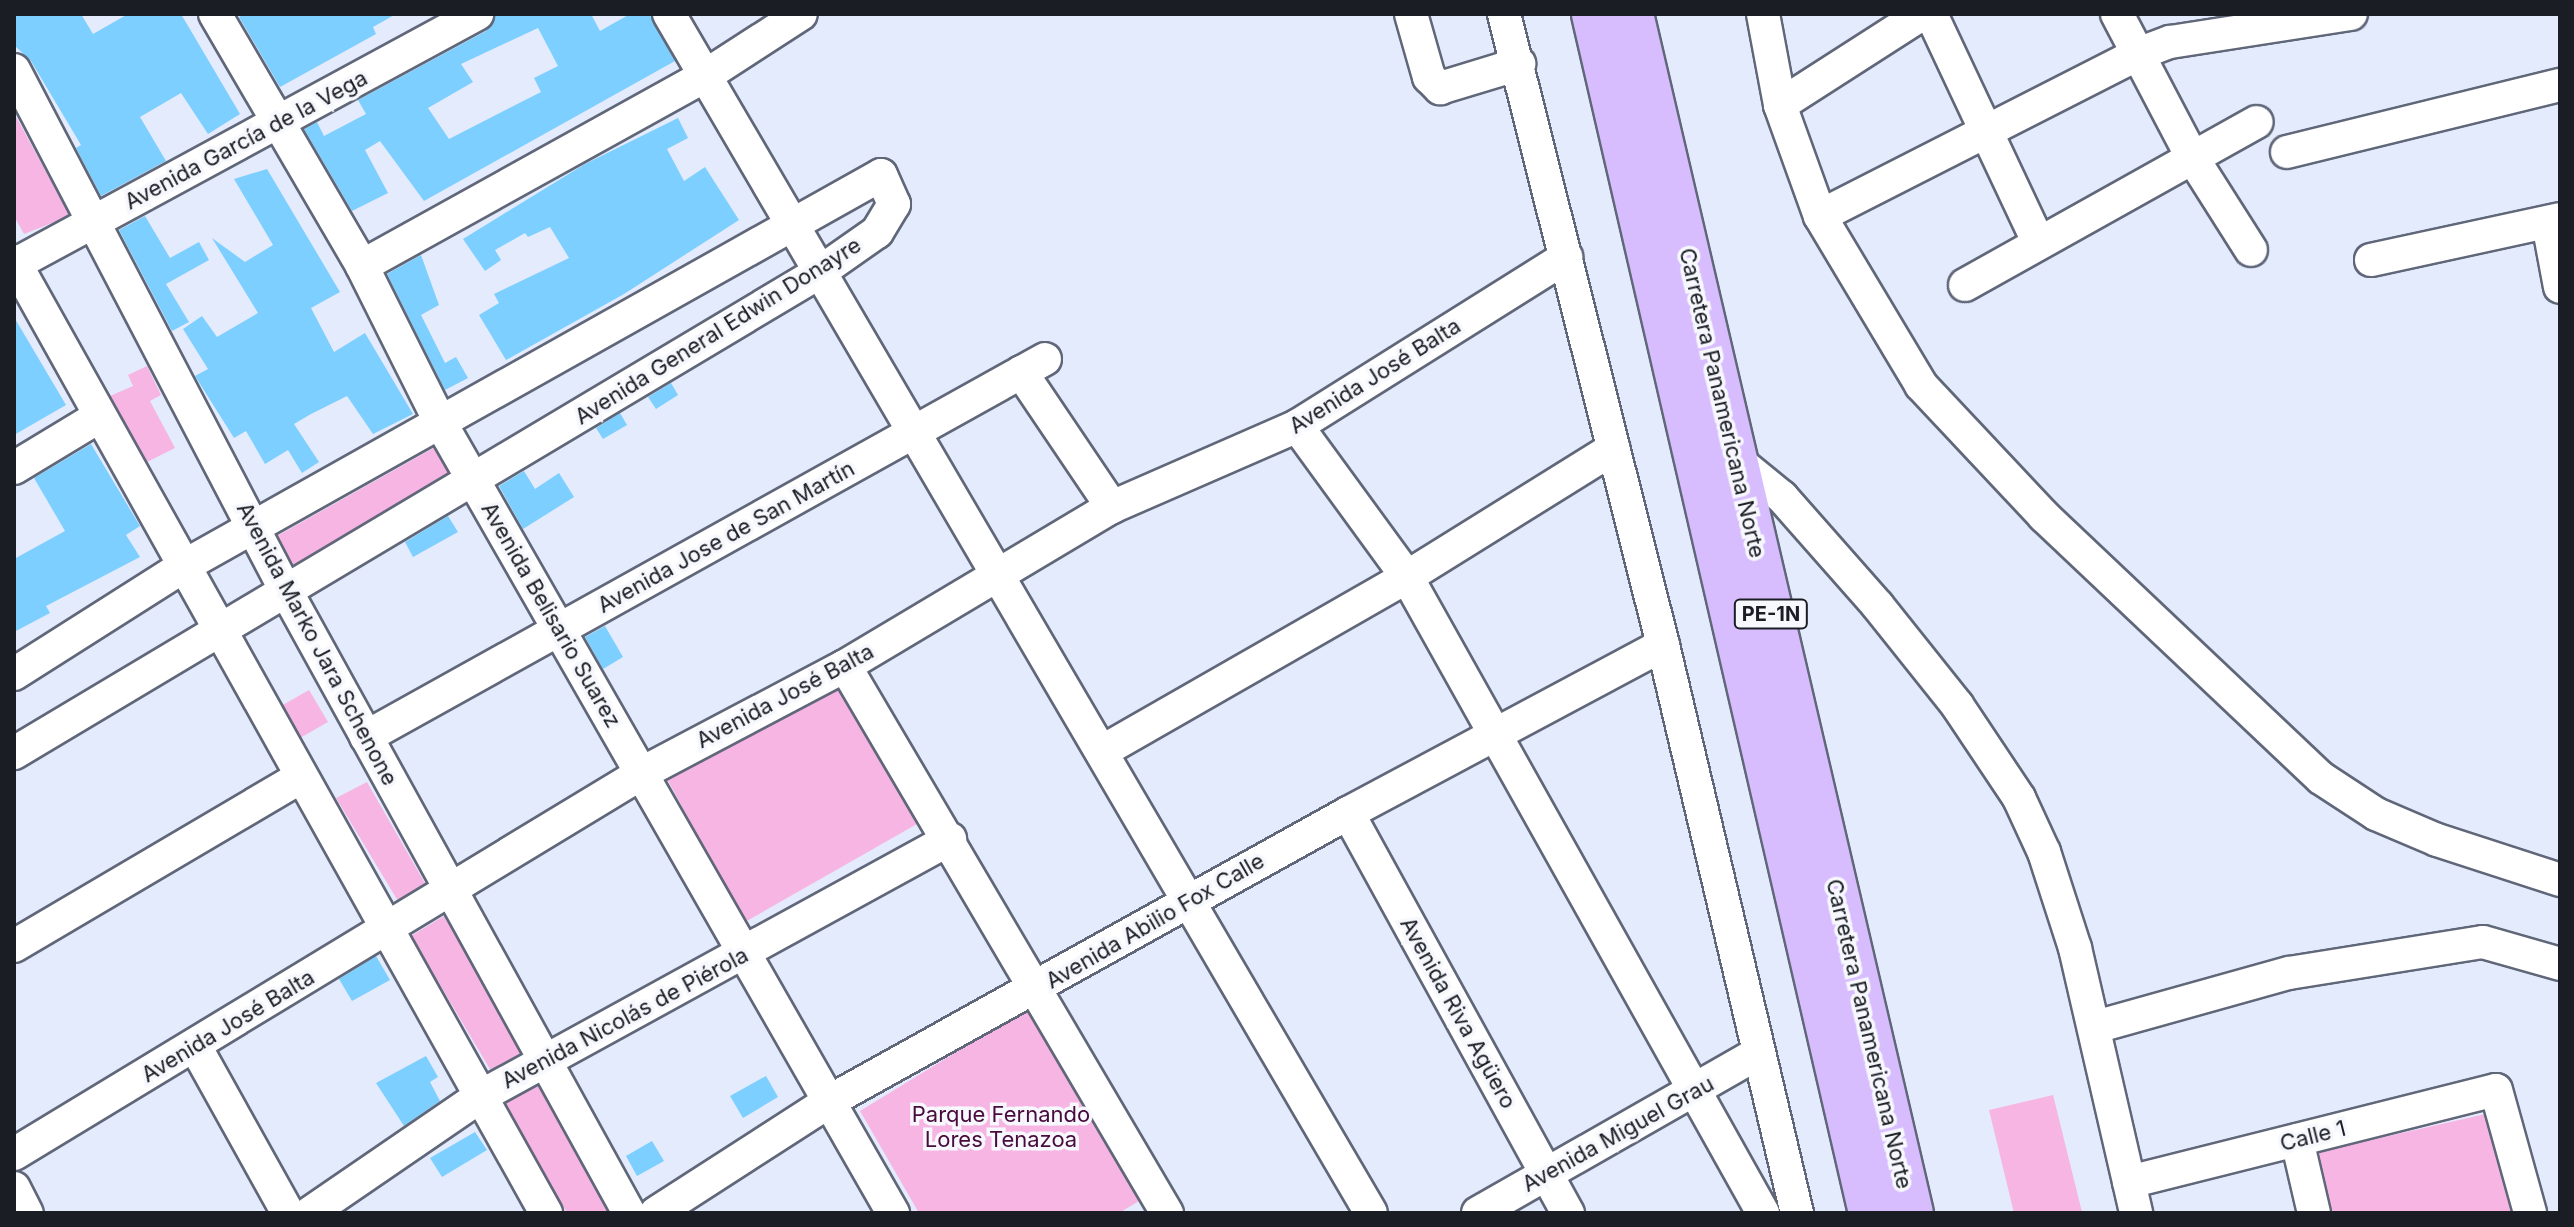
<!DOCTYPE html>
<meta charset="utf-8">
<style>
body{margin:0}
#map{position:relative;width:2574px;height:1227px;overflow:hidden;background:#e4ebfc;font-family:Inter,sans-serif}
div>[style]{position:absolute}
.green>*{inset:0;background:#f7b5e3}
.building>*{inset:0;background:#7dcfff}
.roads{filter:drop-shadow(2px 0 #606779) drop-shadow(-2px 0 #606779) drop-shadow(0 2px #606779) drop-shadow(0 -2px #606779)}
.minor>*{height:32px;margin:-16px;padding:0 16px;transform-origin:16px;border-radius:16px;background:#fff}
.highway>*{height:44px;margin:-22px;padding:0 22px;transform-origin:22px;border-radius:22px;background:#d8bdfe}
span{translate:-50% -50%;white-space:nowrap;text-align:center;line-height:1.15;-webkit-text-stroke:7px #f7f8fd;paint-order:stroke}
.shield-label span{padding:2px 6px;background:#f7f8fd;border:2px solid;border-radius:6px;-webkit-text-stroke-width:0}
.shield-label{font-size:20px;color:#1a1d24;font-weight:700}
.street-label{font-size:22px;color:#1a1d24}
.park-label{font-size:22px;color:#480b3c}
.frame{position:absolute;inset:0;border:16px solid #1a1d24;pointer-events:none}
</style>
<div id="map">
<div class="green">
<div style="clip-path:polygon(14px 113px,70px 216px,24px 234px,14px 216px)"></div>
<div style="clip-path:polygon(147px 366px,161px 395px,150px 401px,175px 448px,145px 463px,110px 396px,133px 386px,128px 375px)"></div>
<div style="clip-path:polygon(437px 446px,457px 480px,289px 574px,270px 540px)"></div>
<div style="clip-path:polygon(838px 678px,917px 824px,745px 922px,667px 779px)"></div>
<div style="clip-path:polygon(309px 690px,328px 722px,300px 738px,281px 706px)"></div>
<div style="clip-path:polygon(367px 782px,426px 885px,398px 901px,336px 798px)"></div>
<div style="clip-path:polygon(444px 916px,530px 1063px,497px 1081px,411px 936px)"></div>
<div style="clip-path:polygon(1030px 1007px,1144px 1198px,1119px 1213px,919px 1213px,860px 1111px)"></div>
<div style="clip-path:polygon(537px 1078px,611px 1209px,603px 1213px,567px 1213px,501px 1098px)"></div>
<div style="clip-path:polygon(2053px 1095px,2082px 1212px,2014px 1213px,1989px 1110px)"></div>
<div style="clip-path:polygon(2490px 1113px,2516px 1213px,2329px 1213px,2314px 1153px)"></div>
</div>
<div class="building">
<div style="clip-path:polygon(14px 14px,81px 14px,93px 34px,128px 14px,181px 14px,240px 114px,208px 134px,181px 93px,140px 117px,166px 161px,101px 196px,76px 148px,81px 145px,31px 61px,14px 45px)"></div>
<div style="clip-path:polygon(244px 14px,396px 14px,373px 27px,376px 34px,280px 87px,239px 17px)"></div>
<div style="clip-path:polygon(evenodd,496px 14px,591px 14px,600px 31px,630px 14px,650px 14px,675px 61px,424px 201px,380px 141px,365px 150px,388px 193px,352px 211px,304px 129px,317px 122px,324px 136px,366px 114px,358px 100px,486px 31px,496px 14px,538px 28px,558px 66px,534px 78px,541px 92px,449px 139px,428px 108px,473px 82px,461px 64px,538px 28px)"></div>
<div style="clip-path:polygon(678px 118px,688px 138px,667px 149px,684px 181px,705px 167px,739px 220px,624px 294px,506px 360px,479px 315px,499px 303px,494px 294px,569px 258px,550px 227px,528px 237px,525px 233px,495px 250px,501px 260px,485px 271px,463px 239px,585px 164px)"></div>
<div style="clip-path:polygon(267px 169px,340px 292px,311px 308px,334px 352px,365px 333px,413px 414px,373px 434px,347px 396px,311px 414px,294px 424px,319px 462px,302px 473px,288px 450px,265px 464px,246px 431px,234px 438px,195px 376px,208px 369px,183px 329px,202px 316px,217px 337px,258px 313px,212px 238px,245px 262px,273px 245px,234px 179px)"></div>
<div style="clip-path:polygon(145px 216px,170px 258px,199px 242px,209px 260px,166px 284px,189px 322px,172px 331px,119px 230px)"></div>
<div style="clip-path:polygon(421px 255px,439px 305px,421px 315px,445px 363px,456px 357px,468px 378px,445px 390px,387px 274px)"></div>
<div style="clip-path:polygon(14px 317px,66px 405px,14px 435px)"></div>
<div style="clip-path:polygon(671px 383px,678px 395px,656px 409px,648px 397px)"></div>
<div style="clip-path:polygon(620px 413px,627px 425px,603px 439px,596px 428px)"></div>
<div style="clip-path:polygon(91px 444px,140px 526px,126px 535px,140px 557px,46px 606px,50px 613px,14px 632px,14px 559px,65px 531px,34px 478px)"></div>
<div style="clip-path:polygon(524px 471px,535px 489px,559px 473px,574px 497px,523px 529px,499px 486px)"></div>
<div style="clip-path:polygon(448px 516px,458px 532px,413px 557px,405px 542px)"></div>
<div style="clip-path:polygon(605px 626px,623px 657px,603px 669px,585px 637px)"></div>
<div style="clip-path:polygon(376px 956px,390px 980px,352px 1001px,339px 979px)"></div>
<div style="clip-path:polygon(426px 1056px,438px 1077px,430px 1082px,440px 1101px,404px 1126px,376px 1083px)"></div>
<div style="clip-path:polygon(766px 1076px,778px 1097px,743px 1118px,730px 1096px)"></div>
<div style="clip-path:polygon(475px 1132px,487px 1150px,442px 1177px,430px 1158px)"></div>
<div style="clip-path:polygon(652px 1141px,664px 1161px,637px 1176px,626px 1156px)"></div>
</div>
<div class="roads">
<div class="minor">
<div style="left:215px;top:14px;width:292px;rotate:59.7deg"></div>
<div style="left:362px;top:266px;width:174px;rotate:63.4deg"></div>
<div style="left:440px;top:422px;width:912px;rotate:60.2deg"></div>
<div style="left:669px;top:14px;width:1389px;rotate:59.65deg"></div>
<div style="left:1411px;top:14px;width:66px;rotate:74.1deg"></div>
<div style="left:1429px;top:77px;width:16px;rotate:45deg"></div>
<div style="left:1440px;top:88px;width:83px;rotate:-16.9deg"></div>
<div style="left:1504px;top:14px;width:651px;rotate:75.86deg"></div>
<div style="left:1663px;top:645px;width:584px;rotate:76.73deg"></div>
<div style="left:1763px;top:14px;width:93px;rotate:79.4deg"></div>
<div style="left:1780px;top:105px;width:118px;rotate:70.2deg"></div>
<div style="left:1820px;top:216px;width:197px;rotate:59.1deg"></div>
<div style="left:1921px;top:385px;width:180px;rotate:46.8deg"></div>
<div style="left:2044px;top:516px;width:381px;rotate:43.4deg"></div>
<div style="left:2321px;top:778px;width:66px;rotate:33.2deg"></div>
<div style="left:2376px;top:814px;width:66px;rotate:23.1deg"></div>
<div style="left:2437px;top:840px;width:129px;rotate:18deg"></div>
<div style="left:1931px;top:14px;width:251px;rotate:64.8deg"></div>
<div style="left:2117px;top:14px;width:161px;rotate:62.3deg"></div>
<div style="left:2192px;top:157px;width:110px;rotate:57.6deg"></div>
<div style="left:14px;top:70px;width:585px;rotate:62.43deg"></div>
<div style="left:285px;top:589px;width:713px;rotate:61.13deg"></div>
<div style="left:1780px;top:105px;width:169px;rotate:-32.7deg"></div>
<div style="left:2287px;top:152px;width:281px;rotate:-13.8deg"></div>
<div style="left:1820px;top:216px;width:357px;rotate:-27deg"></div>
<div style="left:2138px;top:54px;width:34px;rotate:-21deg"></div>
<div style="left:2170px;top:42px;width:183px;rotate:-8.8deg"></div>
<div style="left:2548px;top:223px;width:65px;rotate:79.4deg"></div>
<div style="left:2371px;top:260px;width:193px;rotate:-12.2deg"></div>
<div style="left:14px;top:261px;width:1091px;rotate:60.8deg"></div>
<div style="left:14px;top:265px;width:527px;rotate:-28.46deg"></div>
<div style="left:362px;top:266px;width:392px;rotate:-29deg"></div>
<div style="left:705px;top:76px;width:114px;rotate:-32.9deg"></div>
<div style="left:1965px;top:285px;width:334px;rotate:-29.2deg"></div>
<div style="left:1021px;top:372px;width:163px;rotate:56deg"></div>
<div style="left:1297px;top:426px;width:187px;rotate:53.9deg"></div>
<div style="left:1407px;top:577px;width:729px;rotate:60.76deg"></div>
<div style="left:1734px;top:458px;width:62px;rotate:39.1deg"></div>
<div style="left:1782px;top:497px;width:145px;rotate:48.6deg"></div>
<div style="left:1878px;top:606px;width:127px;rotate:51.4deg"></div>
<div style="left:1957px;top:705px;width:112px;rotate:56.3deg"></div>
<div style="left:2019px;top:798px;width:60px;rotate:65.2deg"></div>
<div style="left:2044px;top:852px;width:101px;rotate:72.1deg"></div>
<div style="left:2075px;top:948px;width:272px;rotate:77deg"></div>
<div style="left:14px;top:468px;width:100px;rotate:-31.2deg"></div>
<div style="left:845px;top:666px;width:635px;rotate:59.52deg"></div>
<div style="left:14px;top:674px;width:201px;rotate:-32.4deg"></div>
<div style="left:184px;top:566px;width:799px;rotate:-29.29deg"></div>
<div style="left:881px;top:175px;width:32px;rotate:66deg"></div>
<div style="left:894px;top:204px;width:33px;rotate:121deg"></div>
<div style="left:877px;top:232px;width:70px;rotate:144.9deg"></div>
<div style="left:820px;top:272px;width:939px;rotate:149.17deg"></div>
<div style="left:366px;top:737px;width:777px;rotate:-29.1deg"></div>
<div style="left:1103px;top:751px;width:350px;rotate:-29.8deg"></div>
<div style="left:1407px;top:577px;width:243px;rotate:-31.9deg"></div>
<div style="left:1348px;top:813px;width:457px;rotate:61.2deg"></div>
<div style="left:14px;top:946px;width:333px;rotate:-30.5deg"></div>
<div style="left:2095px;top:1027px;width:201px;rotate:-15.6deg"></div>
<div style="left:2289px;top:973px;width:196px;rotate:-9.1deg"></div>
<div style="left:2483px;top:942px;width:80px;rotate:15.9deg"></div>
<div style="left:195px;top:1046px;width:191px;rotate:60.9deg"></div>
<div style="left:2297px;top:1140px;width:75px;rotate:76.9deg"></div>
<div style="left:14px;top:1154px;width:735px;rotate:-31.24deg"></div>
<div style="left:642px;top:773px;width:229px;rotate:-27.8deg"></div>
<div style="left:845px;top:666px;width:311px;rotate:-30.8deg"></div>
<div style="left:1112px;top:507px;width:202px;rotate:-23.6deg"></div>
<div style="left:1297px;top:426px;width:318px;rotate:-32.1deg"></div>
<div style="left:2129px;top:1182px;width:378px;rotate:-14.1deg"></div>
<div style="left:2496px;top:1090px;width:128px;rotate:74.5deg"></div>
<div style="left:14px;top:1188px;width:28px;rotate:63deg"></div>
<div style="left:310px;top:1213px;width:207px;rotate:-34.4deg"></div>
<div style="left:481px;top:1096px;width:535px;rotate:-28.72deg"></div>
<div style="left:656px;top:1213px;width:205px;rotate:-32.8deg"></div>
<div style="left:828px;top:1102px;width:595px;rotate:-29.06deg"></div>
<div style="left:1348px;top:813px;width:357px;rotate:-28.1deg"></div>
<div style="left:1478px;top:1213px;width:321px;rotate:-29.7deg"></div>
</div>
<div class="highway">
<div style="left:1594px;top:14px;width:1231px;rotate:76.99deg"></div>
<div style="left:1631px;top:14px;width:1231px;rotate:76.86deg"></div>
</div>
</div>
<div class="shield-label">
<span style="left:1771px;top:614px">PE-1N</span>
</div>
<div class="street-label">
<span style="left:246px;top:140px;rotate:-28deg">Avenida García de la Vega</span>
<span style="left:718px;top:331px;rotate:-32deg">Avenida General Edwin Donayre</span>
<span style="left:1375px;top:376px;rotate:-32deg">Avenida José Balta</span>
<span style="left:1722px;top:403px;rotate:77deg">Carretera Panamericana Norte</span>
<span style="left:726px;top:537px;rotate:-29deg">Avenida Jose de San Martín</span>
<span style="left:551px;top:615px;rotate:60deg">Avenida Belisario Suarez</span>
<span style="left:317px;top:644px;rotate:62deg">Avenida Marko Jara Schenone</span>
<span style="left:785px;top:696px;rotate:-28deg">Avenida José Balta</span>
<span style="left:1155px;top:921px;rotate:-30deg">Avenida Abilio Fox Calle</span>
<span style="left:1458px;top:1013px;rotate:61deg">Avenida Riva Agüero</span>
<span style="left:625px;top:1018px;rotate:-28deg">Avenida Nicolás de Piérola</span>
<span style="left:228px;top:1026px;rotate:-31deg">Avenida José Balta</span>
<span style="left:1869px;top:1034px;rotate:77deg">Carretera Panamericana Norte</span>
<span style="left:1618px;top:1134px;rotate:-29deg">Avenida Miguel Grau</span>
<span style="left:2313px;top:1136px;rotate:-14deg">Calle 1</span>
</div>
<div class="park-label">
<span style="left:1001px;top:1127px">Parque Fernando<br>Lores Tenazoa</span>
</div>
<div class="frame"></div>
</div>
